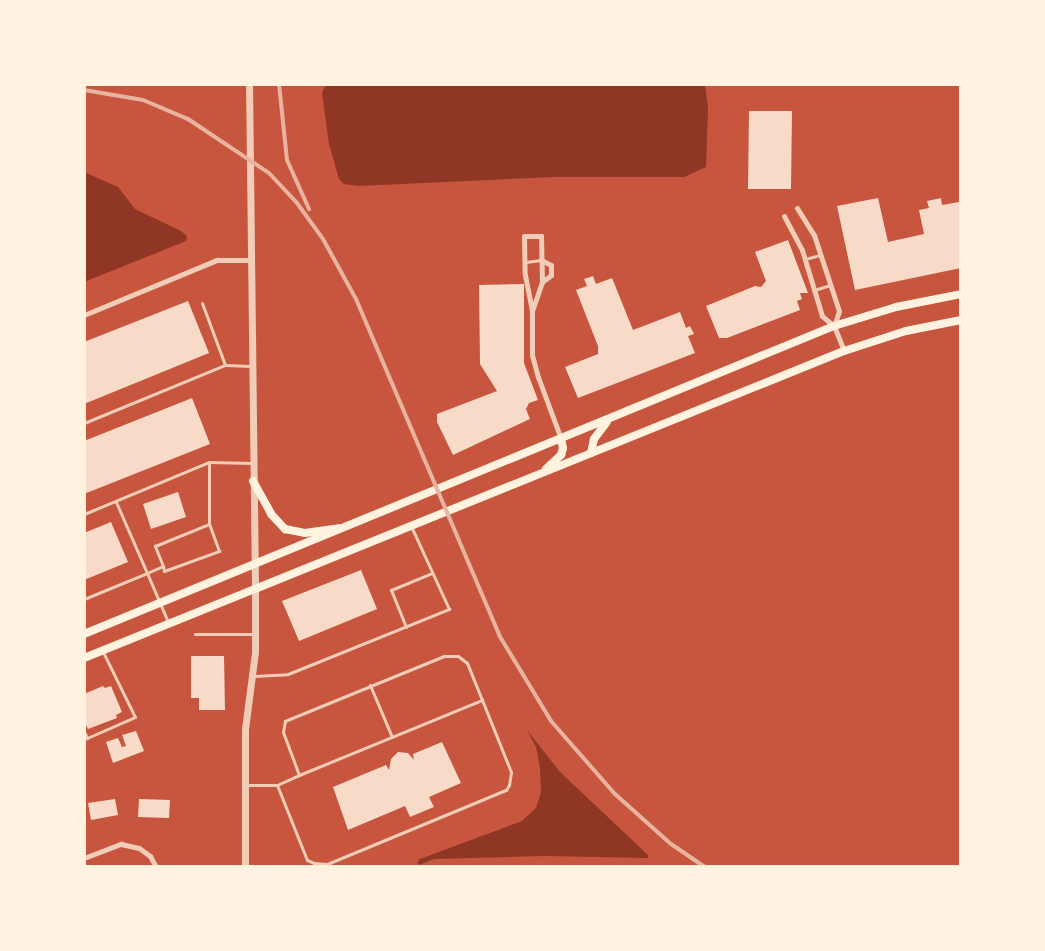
<!DOCTYPE html>
<style>
body{margin:0}
#map{position:relative;width:1045px;height:951px;overflow:hidden;background:#c8553d;font-family:Barlow,sans-serif}
div>[style]{position:absolute}
.water>*{inset:0;background:#8f3625}
.building>*{inset:0;background:#f7dbc8}
.service>*{height:3px;margin:-1.5px;padding:0 1.5px;transform-origin:1.5px;border-radius:1.5px;background:#f1ccb7}
.minor>*{height:5px;margin:-2.5px;padding:0 2.5px;transform-origin:2.5px;border-radius:2.5px;background:#f1ccb7}
.tertiary>*{height:7px;margin:-3.5px;padding:0 3.5px;transform-origin:3.5px;border-radius:3.5px;background:#f1ccb7}
.primary>*{height:8px;margin:-4px;padding:0 4px;transform-origin:4px;border-radius:4px;background:#fff3e0}
.rail>*{height:4px;margin:-2px;padding:0 2px;transform-origin:2px;border-radius:2px;background:#e9b49f}
span{translate:-50% -50%;white-space:nowrap;text-align:center;line-height:1.15;-webkit-text-stroke:6px #fff3e0;paint-order:stroke}
.frame{position:absolute;inset:0;border:86px solid #fff3e0;pointer-events:none}
</style>
<div id="map">
<div class="water">
<div style="clip-path:polygon(326px 84px,705px 84px,708px 108px,706px 167px,684px 177px,554px 177px,358px 186px,344px 184px,339px 179px,329px 144px,322px 93px)"></div>
<div style="clip-path:polygon(84px 172px,118px 187px,135px 209px,181px 231px,187px 236px,186px 241px,84px 282px)"></div>
<div style="clip-path:polygon(527px 730px,560px 772px,648px 855px,648px 858px,544px 856px,434px 859px,419px 865px,417px 863px,420px 859px,522px 821px,536px 808px,541px 792px,540px 768px,536px 747px)"></div>
</div>
<div class="building">
<div style="clip-path:polygon(749px 111px,792px 111px,791px 189px,748px 189px)"></div>
<div style="clip-path:polygon(878px 198px,888px 242px,924px 234px,919px 210px,929px 208px,927px 201px,941px 198px,942px 205px,959px 202px,961px 268px,855px 290px,837px 206px)"></div>
<div style="clip-path:polygon(788px 240px,808px 293px,800px 293px,802px 299px,797px 301px,800px 310px,727px 338px,719px 338px,706px 306px,755px 286px,761px 287px,766px 281px,755px 252px)"></div>
<div style="clip-path:polygon(593px 276px,596px 284px,612px 278px,633px 330px,680px 312px,686px 328px,690px 326px,694px 334px,688px 336px,695px 353px,578px 398px,565px 367px,598px 354px,598px 346px,576px 290px,587px 286px,584px 279px)"></div>
<div style="clip-path:polygon(524px 284px,524px 363px,538px 400px,529px 403px,526px 409px,530px 419px,453px 455px,437px 422px,437px 414px,497px 391px,480px 364px,479px 285px)"></div>
<div style="clip-path:polygon(188px 301px,209px 353px,84px 404px,84px 342px)"></div>
<div style="clip-path:polygon(192px 398px,210px 444px,84px 494px,84px 441px)"></div>
<div style="clip-path:polygon(178px 492px,186px 517px,151px 529px,143px 504px)"></div>
<div style="clip-path:polygon(111px 522px,128px 562px,84px 580px,84px 533px)"></div>
<div style="clip-path:polygon(361px 570px,377px 609px,299px 641px,282px 601px)"></div>
<div style="clip-path:polygon(191px 656px,224px 656px,225px 710px,199px 710px,199px 698px,191px 698px)"></div>
<div style="clip-path:polygon(103px 686px,105px 688px,111px 686px,122px 712px,116px 715px,117px 718px,88px 729px,84px 721px,84px 694px)"></div>
<div style="clip-path:polygon(136px 731px,144px 751px,113px 763px,106px 742px,118px 738px,122px 747px,126px 746px,122px 735px)"></div>
<div style="clip-path:polygon(442px 742px,461px 783px,429px 797px,434px 807px,410px 817px,405px 806px,348px 830px,333px 787px,386px 765px,389px 770px,391px 759px,398px 752px,408px 753px,414px 760px,413px 754px)"></div>
<div style="clip-path:polygon(115px 799px,118px 815px,91px 820px,88px 803px)"></div>
<div style="clip-path:polygon(139px 799px,170px 800px,169px 818px,138px 817px)"></div>
</div>
<div class="service">
<div style="left:805px;top:259px;width:16px;rotate:-15deg"></div>
<div style="left:526px;top:262px;width:15px;rotate:-8deg"></div>
<div style="left:814px;top:290px;width:17px;rotate:-17deg"></div>
<div style="left:202px;top:303px;width:66px;rotate:69.6deg"></div>
<div style="left:84px;top:423px;width:152px;rotate:-22.4deg"></div>
<div style="left:225px;top:365px;width:26px;rotate:2deg"></div>
<div style="left:116px;top:502px;width:77px;rotate:66.4deg"></div>
<div style="left:147px;top:573px;width:17px;rotate:-24deg"></div>
<div style="left:163px;top:566px;width:22px;rotate:-112deg"></div>
<div style="left:155px;top:546px;width:58px;rotate:-22.2deg"></div>
<div style="left:209px;top:524px;width:62px;rotate:-90deg"></div>
<div style="left:84px;top:514px;width:135px;rotate:-22.6deg"></div>
<div style="left:209px;top:462px;width:43px;rotate:1.3deg"></div>
<div style="left:163px;top:566px;width:5px;rotate:79deg"></div>
<div style="left:164px;top:571px;width:59px;rotate:-20deg"></div>
<div style="left:219px;top:551px;width:29px;rotate:-110deg"></div>
<div style="left:84px;top:599px;width:68px;rotate:-22.4deg"></div>
<div style="left:147px;top:573px;width:53px;rotate:66.8deg"></div>
<div style="left:406px;top:627px;width:40px;rotate:-112deg"></div>
<div style="left:391px;top:590px;width:44px;rotate:-22.5deg"></div>
<div style="left:195px;top:634px;width:58px"></div>
<div style="left:254px;top:676px;width:34px;rotate:-3deg"></div>
<div style="left:288px;top:674px;width:174px;rotate:-22deg"></div>
<div style="left:449px;top:609px;width:89px;rotate:-114.6deg"></div>
<div style="left:370px;top:685px;width:56px;rotate:67.1deg"></div>
<div style="left:84px;top:731px;width:8px;rotate:67deg"></div>
<div style="left:87px;top:738px;width:52px;rotate:-23.6deg"></div>
<div style="left:135px;top:717px;width:72px;rotate:-116.2deg"></div>
<div style="left:247px;top:785px;width:30px"></div>
<div style="left:277px;top:785px;width:81px;rotate:68.2deg"></div>
<div style="left:307px;top:860px;width:8px;rotate:23deg"></div>
<div style="left:314px;top:863px;width:13px;rotate:4deg"></div>
<div style="left:327px;top:864px;width:194px;rotate:-22.5deg"></div>
<div style="left:506px;top:790px;width:6px;rotate:-59deg"></div>
<div style="left:509px;top:785px;width:13px;rotate:-81deg"></div>
<div style="left:511px;top:772px;width:78px;rotate:-111.9deg"></div>
<div style="left:482px;top:700px;width:40px;rotate:-112deg"></div>
<div style="left:467px;top:663px;width:11px;rotate:-142deg"></div>
<div style="left:458px;top:656px;width:14px;rotate:180deg"></div>
<div style="left:444px;top:656px;width:172px;rotate:157.8deg"></div>
<div style="left:285px;top:721px;width:11px;rotate:100deg"></div>
<div style="left:283px;top:732px;width:46px;rotate:69.6deg"></div>
<div style="left:299px;top:775px;width:198px;rotate:-22.3deg"></div>
<div style="left:277px;top:785px;width:24px;rotate:-24deg"></div>
</div>
<div class="minor">
<div style="left:797px;top:208px;width:32px;rotate:58deg"></div>
<div style="left:814px;top:235px;width:80px;rotate:71.8deg"></div>
<div style="left:839px;top:311px;width:16px;rotate:108deg"></div>
<div style="left:784px;top:216px;width:38px;rotate:62deg"></div>
<div style="left:802px;top:250px;width:69px;rotate:73.1deg"></div>
<div style="left:822px;top:316px;width:16px;rotate:40deg"></div>
<div style="left:834px;top:326px;width:27px;rotate:68deg"></div>
<div style="left:541px;top:260px;width:11px;rotate:27deg"></div>
<div style="left:551px;top:265px;width:10px;rotate:90deg"></div>
<div style="left:551px;top:275px;width:11px;rotate:142deg"></div>
<div style="left:532px;top:311px;width:31px;rotate:-71deg"></div>
<div style="left:542px;top:282px;width:46px;rotate:-91.2deg"></div>
<div style="left:541px;top:236px;width:17px;rotate:180deg"></div>
<div style="left:524px;top:236px;width:39px;rotate:89deg"></div>
<div style="left:525px;top:275px;width:37px;rotate:79deg"></div>
<div style="left:532px;top:311px;width:44px;rotate:90deg"></div>
<div style="left:532px;top:355px;width:23px;rotate:75deg"></div>
<div style="left:538px;top:377px;width:66px;rotate:69.6deg"></div>
<div style="left:84px;top:315px;width:144px;rotate:-22.5deg"></div>
<div style="left:217px;top:260px;width:34px"></div>
<div style="left:84px;top:858px;width:40px;rotate:-21deg"></div>
<div style="left:121px;top:844px;width:18px;rotate:13deg"></div>
<div style="left:139px;top:848px;width:14px;rotate:36deg"></div>
<div style="left:150px;top:856px;width:13px;rotate:61deg"></div>
</div>
<div class="tertiary">
<div style="left:245px;top:867px;width:138px;rotate:-90deg"></div>
<div style="left:245px;top:729px;width:78px;rotate:-82.6deg"></div>
<div style="left:255px;top:652px;width:65px;rotate:-90deg"></div>
<div style="left:255px;top:587px;width:503px;rotate:-90.68deg"></div>
</div>
<div class="primary">
<div style="left:591px;top:453px;width:14px;rotate:-78deg"></div>
<div style="left:594px;top:439px;width:21px;rotate:-53deg"></div>
<div style="left:546px;top:469px;width:21px;rotate:-43deg"></div>
<div style="left:561px;top:455px;width:7px;rotate:-74deg"></div>
<div style="left:563px;top:448px;width:9px;rotate:-103deg"></div>
<div style="left:253px;top:481px;width:38px;rotate:61deg"></div>
<div style="left:271px;top:514px;width:21px;rotate:47deg"></div>
<div style="left:285px;top:529px;width:20px;rotate:11deg"></div>
<div style="left:305px;top:533px;width:34px;rotate:-8deg"></div>
<div style="left:84px;top:634px;width:811px;rotate:-22.33deg"></div>
<div style="left:834px;top:326px;width:65px;rotate:-17deg"></div>
<div style="left:896px;top:307px;width:66px;rotate:-11.3deg"></div>
<div style="left:84px;top:658px;width:820px;rotate:-22deg"></div>
<div style="left:844px;top:351px;width:65px;rotate:-17.9deg"></div>
<div style="left:906px;top:331px;width:56px;rotate:-11.3deg"></div>
</div>
<div class="rail">
<div style="left:279px;top:84px;width:76px;rotate:84deg"></div>
<div style="left:287px;top:160px;width:54px;rotate:65.8deg"></div>
<div style="left:84px;top:90px;width:60px;rotate:9.6deg"></div>
<div style="left:143px;top:100px;width:49px;rotate:22.9deg"></div>
<div style="left:188px;top:119px;width:97px;rotate:33.7deg"></div>
<div style="left:269px;top:173px;width:41px;rotate:47deg"></div>
<div style="left:297px;top:203px;width:44px;rotate:54.2deg"></div>
<div style="left:323px;top:239px;width:68px;rotate:61.2deg"></div>
<div style="left:356px;top:299px;width:365px;rotate:66.9deg"></div>
<div style="left:499px;top:635px;width:100px;rotate:58.8deg"></div>
<div style="left:551px;top:721px;width:97px;rotate:48.8deg"></div>
<div style="left:615px;top:794px;width:75px;rotate:41.8deg"></div>
<div style="left:671px;top:844px;width:41px;rotate:34.1deg"></div>
</div>
<div class="frame"></div>
</div>
